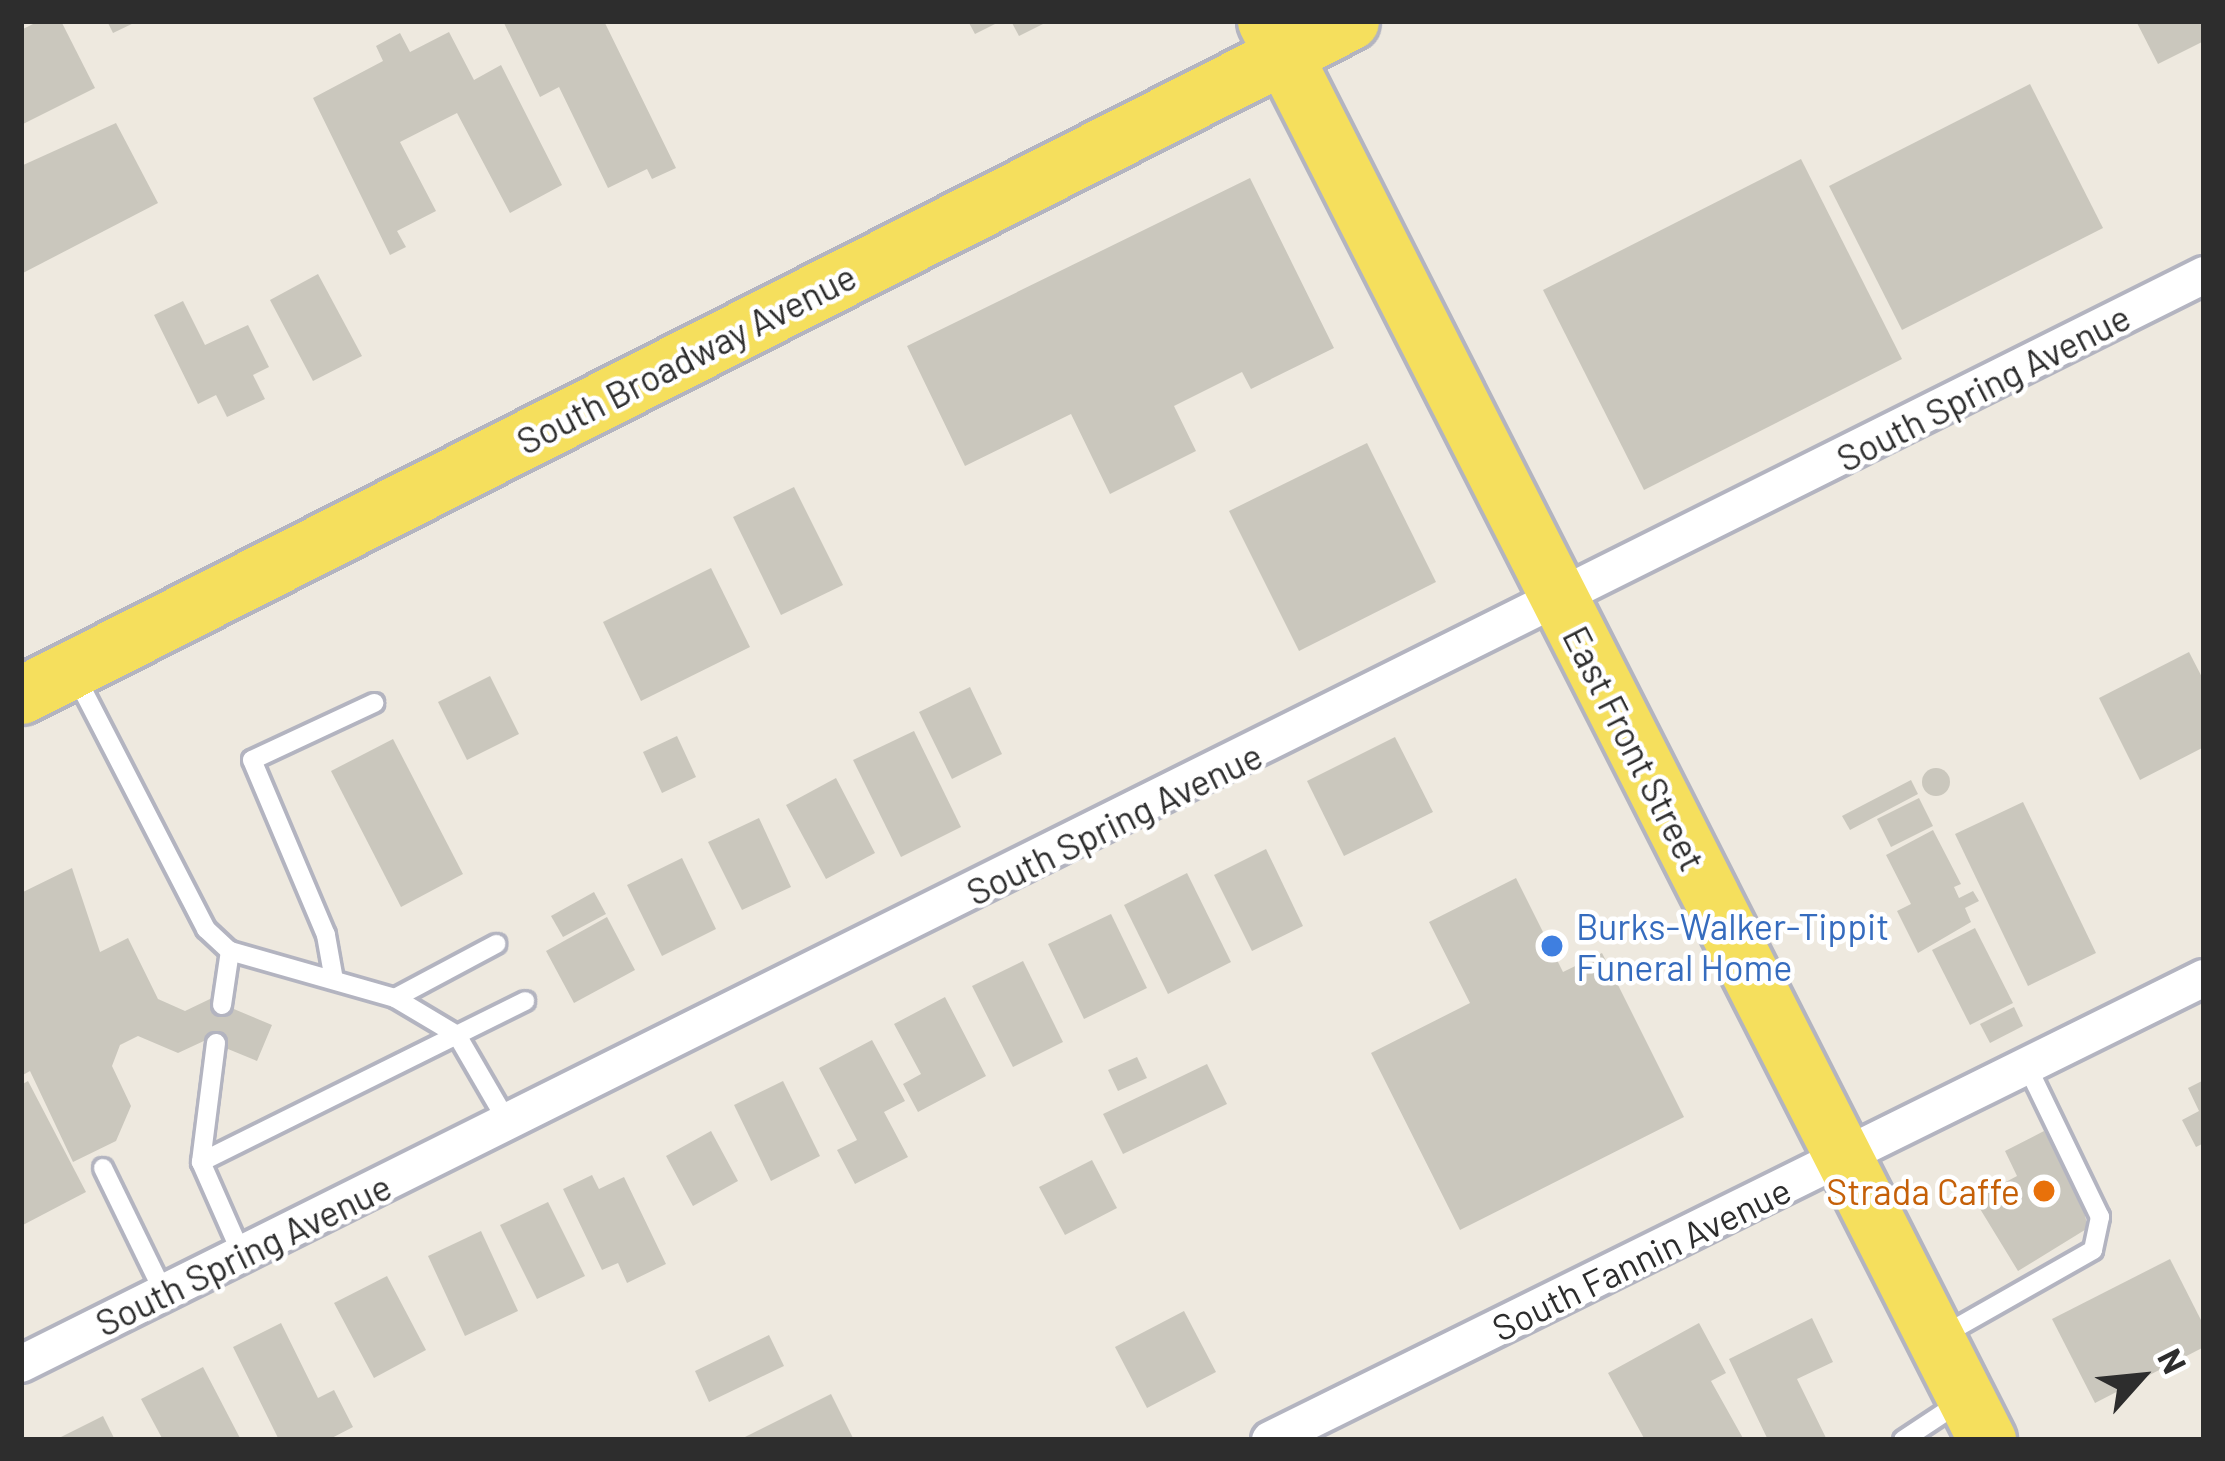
<!DOCTYPE html>
<style>
body{margin:0}
#map{position:relative;width:2225px;height:1461px;overflow:hidden;background:#eee9df;font-family:Barlow,sans-serif}
div>[style]{position:absolute}
.building>*{inset:0;background:#cac7bd}
.round{border-radius:50%}
.roads{filter:drop-shadow(3px 0 #b3b4c0) drop-shadow(-3px 0 #b3b4c0) drop-shadow(0 3px #b3b4c0) drop-shadow(0 -3px #b3b4c0)}
.service>*{height:18px;margin:-9px;padding:0 9px;transform-origin:9px;border-radius:9px;background:#fff}
.minor>*{height:36px;margin:-18px;padding:0 18px;transform-origin:18px;border-radius:18px;background:#fff}
.primary>*{height:57px;margin:-28.5px;padding:0 28.5px;transform-origin:28.5px;border-radius:28.5px;background:#f5df5d}
.dots>*{width:33px;height:33px;translate:-50% -50%;box-sizing:border-box;border:6px solid #fff;border-radius:50%}
span{translate:-50% -50%;white-space:nowrap;text-align:center;line-height:1.15;-webkit-text-stroke:9px #fff;paint-order:stroke}
.street-label{font-size:36px;color:#2d2d2d}
.shop-label{font-size:36px;color:#366cbe}
.left{translate:0 -50%;text-align:left}
.food-label{font-size:36px;color:#c56008}
.right{translate:-100% -50%;text-align:right}
.frame{position:absolute;inset:0;border:24px solid #2d2d2d;pointer-events:none}
.north{position:absolute;left:2081px;top:1317px;width:120px;height:120px;-webkit-text-stroke:9px #fff;paint-order:stroke;rotate:63deg;font-size:33px;font-weight:700;line-height:48px;text-align:center;color:#2d2d2d}
.north::after{content:'';display:block;margin:auto;width:42px;height:54px;background:#2d2d2d;clip-path:polygon(50% 0,100% 100%,50% 72%,0 100%)}
</style>
<div id="map">
<div class="building">
<div style="clip-path:polygon(39px 21px,61px 21px,95px 88px,21px 125px,21px 30px)"></div>
<div style="clip-path:polygon(107px 21px,138px 21px,113px 33px)"></div>
<div style="clip-path:polygon(503px 21px,604px 21px,676px 168px,652px 179px,647px 169px,608px 188px,559px 87px,540px 97px)"></div>
<div style="clip-path:polygon(968px 21px,1001px 21px,975px 34px)"></div>
<div style="clip-path:polygon(1011px 21px,1049px 21px,1019px 36px)"></div>
<div style="clip-path:polygon(2136px 21px,2204px 21px,2204px 41px,2158px 64px)"></div>
<div style="clip-path:polygon(449px 32px,474px 80px,501px 65px,562px 185px,510px 213px,457px 113px,400px 142px,436px 211px,397px 231px,406px 247px,390px 255px,313px 98px,383px 61px,376px 46px,400px 33px,410px 52px)"></div>
<div style="clip-path:polygon(2030px 84px,2103px 228px,1902px 330px,1829px 186px)"></div>
<div style="clip-path:polygon(116px 123px,158px 203px,21px 274px,21px 166px)"></div>
<div style="clip-path:polygon(1801px 159px,1902px 359px,1644px 490px,1543px 290px)"></div>
<div style="clip-path:polygon(1250px 178px,1334px 348px,1251px 389px,1242px 372px,1174px 406px,1196px 451px,1110px 494px,1071px 414px,965px 466px,907px 346px)"></div>
<div style="clip-path:polygon(318px 274px,362px 356px,313px 381px,270px 300px)"></div>
<div style="clip-path:polygon(183px 301px,205px 345px,248px 325px,269px 367px,253px 375px,265px 399px,227px 417px,216px 395px,198px 404px,154px 315px)"></div>
<div style="clip-path:polygon(1367px 443px,1436px 582px,1299px 651px,1229px 511px)"></div>
<div style="clip-path:polygon(794px 487px,843px 585px,781px 615px,733px 517px)"></div>
<div style="clip-path:polygon(711px 568px,750px 647px,641px 701px,603px 622px)"></div>
<div style="clip-path:polygon(2189px 652px,2204px 681px,2204px 747px,2140px 780px,2099px 698px)"></div>
<div style="clip-path:polygon(490px 676px,519px 734px,467px 760px,438px 702px)"></div>
<div style="clip-path:polygon(970px 687px,1002px 754px,952px 779px,919px 712px)"></div>
<div style="clip-path:polygon(914px 731px,961px 827px,901px 857px,853px 760px)"></div>
<div style="clip-path:polygon(677px 736px,696px 777px,662px 793px,643px 752px)"></div>
<div style="clip-path:polygon(1395px 737px,1433px 812px,1344px 856px,1307px 781px)"></div>
<div style="clip-path:polygon(393px 739px,463px 874px,401px 907px,331px 771px)"></div>
<div class="round" style="left:1922px;top:768px;width:28px;height:28px"></div>
<div style="clip-path:polygon(836px 778px,875px 853px,826px 879px,786px 805px)"></div>
<div style="clip-path:polygon(1911px 780px,1918px 794px,1850px 830px,1842px 816px)"></div>
<div style="clip-path:polygon(1919px 798px,1933px 826px,1891px 847px,1877px 819px)"></div>
<div style="clip-path:polygon(2023px 802px,2096px 953px,2028px 986px,1955px 834px)"></div>
<div style="clip-path:polygon(759px 818px,791px 887px,742px 910px,708px 842px)"></div>
<div style="clip-path:polygon(1933px 830px,1961px 884px,1954px 887px,1959px 898px,1973px 891px,1979px 901px,1965px 908px,1971px 922px,1918px 953px,1897px 911px,1911px 904px,1886px 855px)"></div>
<div style="clip-path:polygon(1266px 849px,1303px 926px,1252px 951px,1214px 875px)"></div>
<div style="clip-path:polygon(682px 858px,716px 929px,662px 956px,627px 885px)"></div>
<div style="clip-path:polygon(72px 868px,100px 952px,128px 938px,158px 999px,185px 1011px,210px 999px,272px 1025px,257px 1061px,206px 1040px,178px 1053px,138px 1036px,120px 1045px,112px 1066px,131px 1106px,116px 1141px,73px 1162px,30px 1071px,21px 1076px,21px 893px)"></div>
<div style="clip-path:polygon(1187px 873px,1231px 962px,1168px 994px,1124px 905px)"></div>
<div style="clip-path:polygon(1516px 878px,1563px 972px,1602px 953px,1684px 1117px,1460px 1230px,1371px 1053px,1470px 1003px,1429px 922px)"></div>
<div style="clip-path:polygon(594px 892px,606px 914px,563px 937px,551px 916px)"></div>
<div style="clip-path:polygon(1111px 914px,1147px 988px,1084px 1019px,1048px 944px)"></div>
<div style="clip-path:polygon(607px 917px,635px 970px,574px 1003px,546px 951px)"></div>
<div style="clip-path:polygon(1975px 928px,2013px 1003px,1970px 1025px,1932px 950px)"></div>
<div style="clip-path:polygon(1023px 961px,1063px 1042px,1013px 1067px,972px 986px)"></div>
<div style="clip-path:polygon(945px 997px,986px 1076px,918px 1112px,903px 1084px,921px 1074px,894px 1024px)"></div>
<div style="clip-path:polygon(2014px 1007px,2023px 1026px,1990px 1043px,1980px 1024px)"></div>
<div style="clip-path:polygon(872px 1040px,905px 1101px,884px 1112px,908px 1157px,855px 1184px,837px 1150px,857px 1140px,819px 1068px)"></div>
<div style="clip-path:polygon(1137px 1057px,1147px 1078px,1118px 1091px,1108px 1070px)"></div>
<div style="clip-path:polygon(1207px 1064px,1227px 1104px,1123px 1154px,1103px 1114px)"></div>
<div style="clip-path:polygon(2204px 1080px,2204px 1143px,2196px 1147px,2182px 1120px,2199px 1111px,2188px 1088px)"></div>
<div style="clip-path:polygon(28px 1081px,86px 1192px,21px 1226px,21px 1085px)"></div>
<div style="clip-path:polygon(783px 1081px,820px 1156px,771px 1181px,734px 1105px)"></div>
<div style="clip-path:polygon(711px 1131px,738px 1181px,693px 1206px,666px 1156px)"></div>
<div style="clip-path:polygon(2044px 1131px,2057px 1155px,2064px 1151px,2069px 1160px,2062px 1164px,2077px 1193px,2083px 1190px,2089px 1200px,2082px 1203px,2088px 1228px,2018px 1271px,1974px 1199px,2017px 1176px,2005px 1151px)"></div>
<div style="clip-path:polygon(1092px 1160px,1117px 1208px,1065px 1235px,1039px 1187px)"></div>
<div style="clip-path:polygon(592px 1175px,599px 1189px,624px 1177px,666px 1264px,627px 1283px,618px 1263px,602px 1270px,563px 1189px)"></div>
<div style="clip-path:polygon(548px 1202px,585px 1276px,537px 1299px,500px 1225px)"></div>
<div style="clip-path:polygon(481px 1231px,518px 1311px,465px 1336px,428px 1256px)"></div>
<div style="clip-path:polygon(2170px 1259px,2204px 1326px,2204px 1347px,2095px 1403px,2052px 1319px)"></div>
<div style="clip-path:polygon(387px 1276px,426px 1350px,374px 1378px,334px 1303px)"></div>
<div style="clip-path:polygon(1184px 1311px,1216px 1372px,1147px 1408px,1115px 1347px)"></div>
<div style="clip-path:polygon(1812px 1318px,1833px 1362px,1797px 1379px,1827px 1440px,1768px 1440px,1729px 1359px)"></div>
<div style="clip-path:polygon(281px 1323px,318px 1398px,334px 1390px,353px 1427px,328px 1440px,279px 1440px,233px 1347px)"></div>
<div style="clip-path:polygon(1699px 1323px,1726px 1373px,1711px 1381px,1744px 1440px,1645px 1440px,1608px 1373px)"></div>
<div style="clip-path:polygon(769px 1335px,784px 1366px,709px 1402px,695px 1371px)"></div>
<div style="clip-path:polygon(203px 1367px,241px 1440px,163px 1440px,141px 1399px)"></div>
<div style="clip-path:polygon(831px 1394px,854px 1440px,739px 1440px)"></div>
<div style="clip-path:polygon(103px 1416px,115px 1440px,55px 1440px)"></div>
</div>
<div class="roads">
<div class="service">
<div style="left:76px;top:677px;width:284px;rotate:62.7deg"></div>
<div style="left:206px;top:929px;width:33px;rotate:43deg"></div>
<div style="left:230px;top:951px;width:172px;rotate:15.9deg"></div>
<div style="left:395px;top:998px;width:72px;rotate:30.8deg"></div>
<div style="left:457px;top:1035px;width:102px;rotate:59.9deg"></div>
<div style="left:334px;top:980px;width:46px;rotate:-100.1deg"></div>
<div style="left:326px;top:935px;width:190px;rotate:-112.9deg"></div>
<div style="left:252px;top:760px;width:135px;rotate:-25deg"></div>
<div style="left:395px;top:998px;width:115px;rotate:-28.1deg"></div>
<div style="left:222px;top:1005px;width:55px;rotate:-81.6deg"></div>
<div style="left:216px;top:1043px;width:120px;rotate:97.2deg"></div>
<div style="left:201px;top:1162px;width:102px;rotate:66.2deg"></div>
<div style="left:201px;top:1162px;width:362px;rotate:-26.4deg"></div>
<div style="left:103px;top:1168px;width:139px;rotate:64deg"></div>
<div style="left:1940px;top:1337px;width:176px;rotate:-29.6deg"></div>
<div style="left:2093px;top:1250px;width:34px;rotate:-78deg"></div>
<div style="left:2100px;top:1217px;width:168px;rotate:-115.8deg"></div>
<div style="left:1903px;top:1440px;width:67px;rotate:-33.5deg"></div>
</div>
<div class="minor">
<div style="left:21px;top:1364px;width:2440px;rotate:-26.51deg"></div>
<div style="left:1270px;top:1440px;width:1042px;rotate:-26.32deg"></div>
</div>
<div class="primary">
<div style="left:1266px;top:21px;width:1592px;rotate:63.06deg"></div>
<div style="left:21px;top:695px;width:1490px;rotate:-26.89deg"></div>
</div>
</div>
<div class="dots">
<div style="left:1552px;top:946px;background:#3f7fe0"></div>
<div style="left:2044px;top:1191px;background:#e8710a"></div>
</div>
<div class="street-label">
<span style="left:686px;top:358px;rotate:-27deg">South Broadway Avenue</span>
<span style="left:1983px;top:387px;rotate:-27deg">South Spring Avenue</span>
<span style="left:1635px;top:748px;rotate:63deg">East Front Street</span>
<span style="left:1114px;top:823px;rotate:-26deg">South Spring Avenue</span>
<span style="left:243px;top:1254px;rotate:-26deg">South Spring Avenue</span>
<span style="left:1641px;top:1258px;rotate:-26deg">South Fannin Avenue</span>
</div>
<div class="shop-label">
<span class="left" style="left:1576px;top:946px">Burks-Walker-Tippit<br>Funeral Home</span>
</div>
<div class="food-label">
<span class="right" style="left:2020px;top:1191px">Strada Caffe</span>
</div>
<div class="frame"></div>
<div class="north">N</div>
</div>
